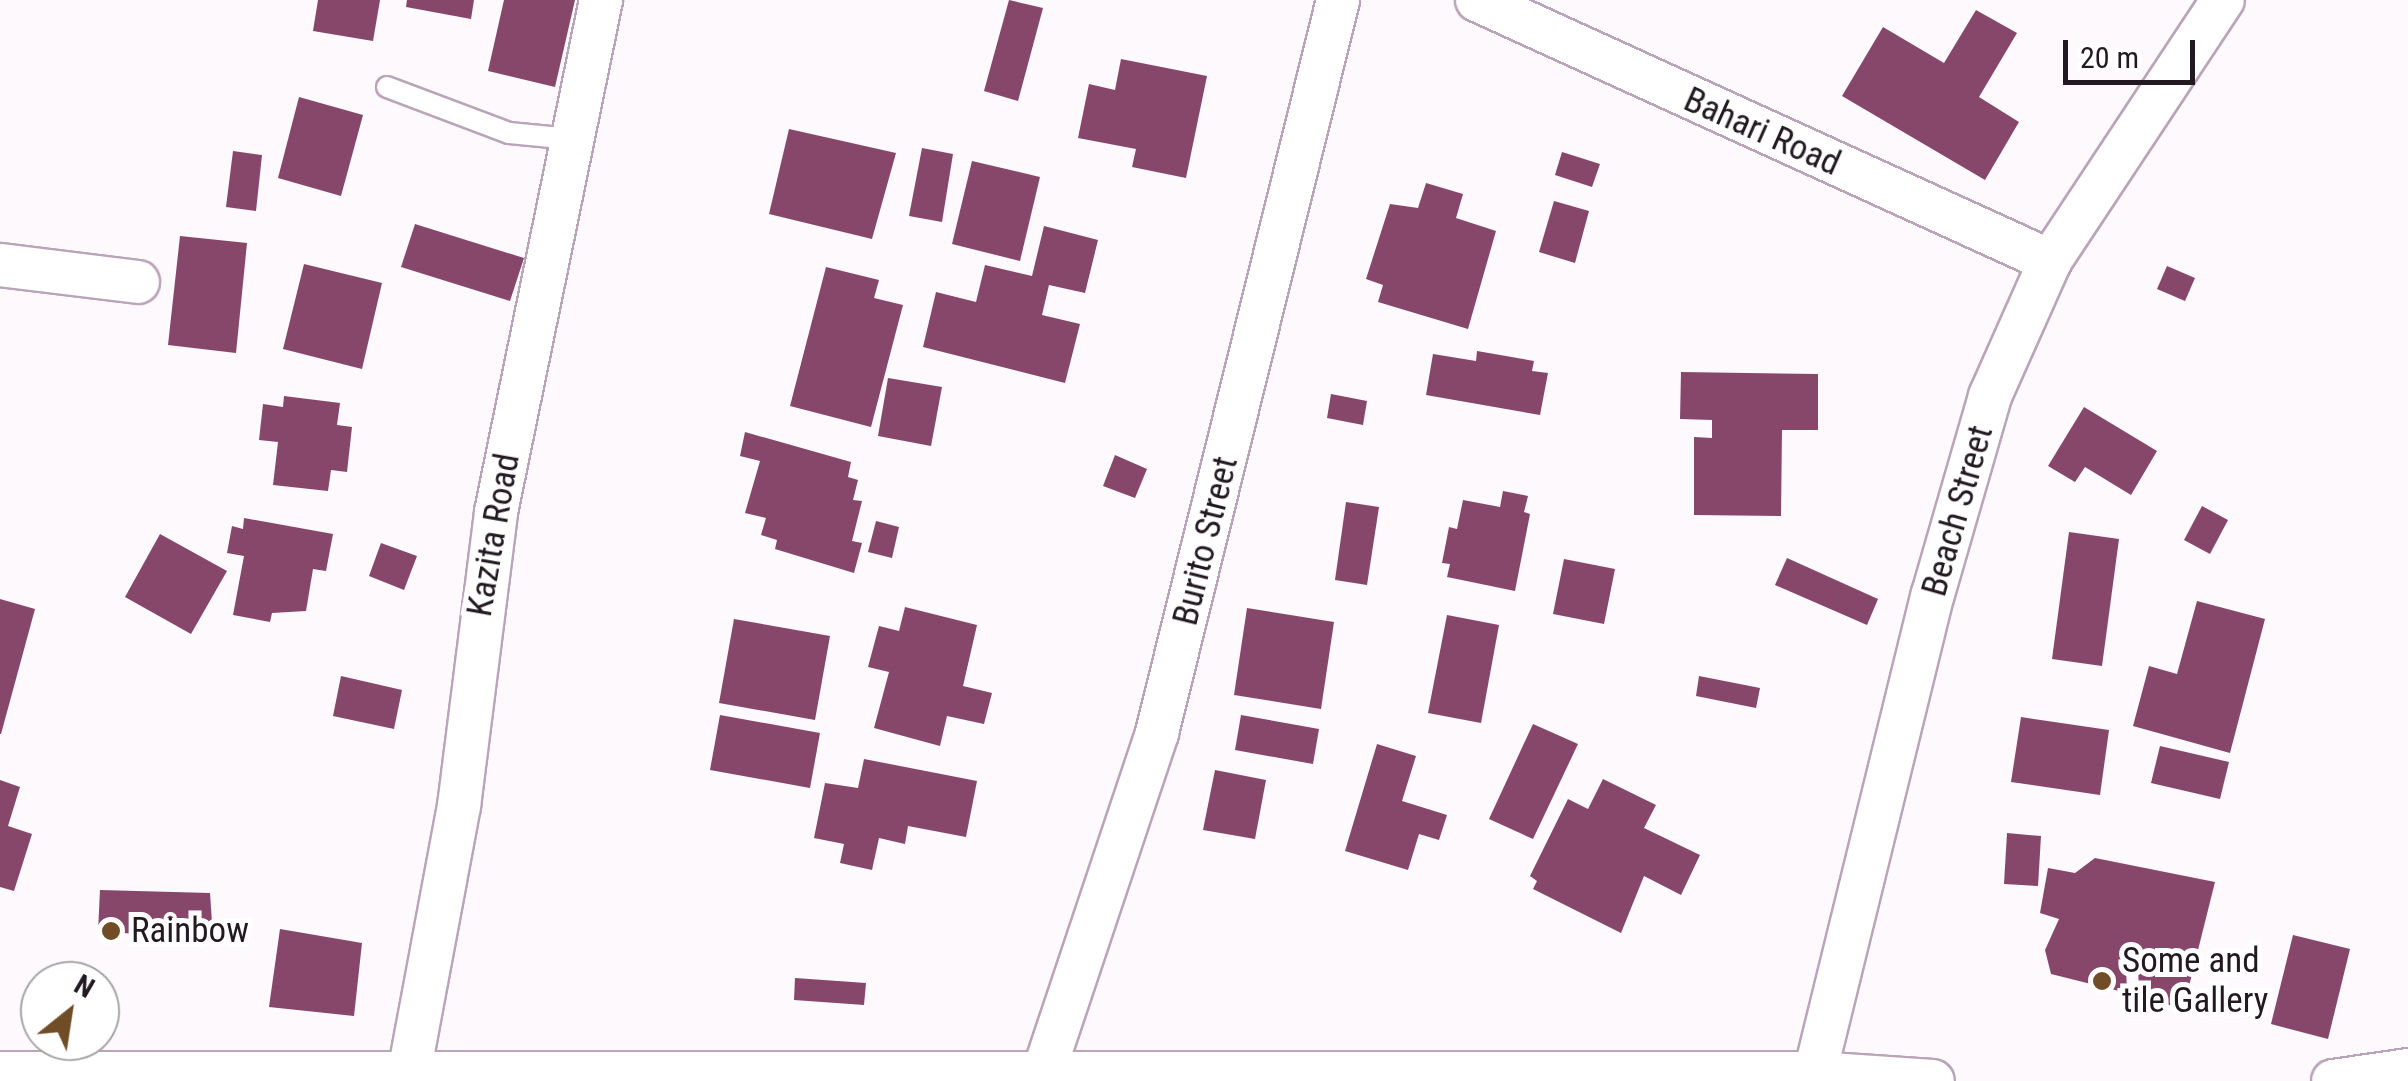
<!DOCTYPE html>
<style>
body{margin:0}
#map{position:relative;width:2408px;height:1081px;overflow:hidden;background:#fef9fd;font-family:"Roboto Condensed",sans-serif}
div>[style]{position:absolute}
.building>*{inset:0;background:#87476b}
.roads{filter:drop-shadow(2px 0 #baa4b9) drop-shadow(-2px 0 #baa4b9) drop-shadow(0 2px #baa4b9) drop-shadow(0 -2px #baa4b9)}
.service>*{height:20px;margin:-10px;padding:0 10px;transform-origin:10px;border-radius:10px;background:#fff}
.minor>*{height:42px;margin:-21px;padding:0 21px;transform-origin:21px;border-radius:21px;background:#fff}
.dots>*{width:28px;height:28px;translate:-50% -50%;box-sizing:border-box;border:5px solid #fff;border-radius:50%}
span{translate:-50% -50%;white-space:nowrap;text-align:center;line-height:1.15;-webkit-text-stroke:10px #fff;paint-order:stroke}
.street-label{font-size:35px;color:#221921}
.poi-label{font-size:35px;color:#221921}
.left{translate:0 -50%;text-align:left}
.north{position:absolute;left:20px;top:961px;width:100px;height:100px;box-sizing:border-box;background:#fff;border:2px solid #a7a3a6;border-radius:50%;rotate:30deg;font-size:28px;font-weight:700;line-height:40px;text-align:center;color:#221921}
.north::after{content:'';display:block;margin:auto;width:35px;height:45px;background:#714d27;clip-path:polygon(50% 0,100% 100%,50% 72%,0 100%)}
.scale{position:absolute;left:2063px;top:40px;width:132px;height:45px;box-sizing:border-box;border:5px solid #221921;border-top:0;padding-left:12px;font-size:30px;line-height:35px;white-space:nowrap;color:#221921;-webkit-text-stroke:8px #fff;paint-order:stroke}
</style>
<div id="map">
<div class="building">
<div style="clip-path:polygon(318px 0,380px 0,373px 41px,313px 31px)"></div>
<div style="clip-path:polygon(407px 0,474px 0,471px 19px,406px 7px)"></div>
<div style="clip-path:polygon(504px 0,575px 0,555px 87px,488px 71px)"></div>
<div style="clip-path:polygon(1009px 0,1043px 8px,1018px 101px,984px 91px)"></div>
<div style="clip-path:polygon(1976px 10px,2017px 33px,1979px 97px,2019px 122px,1985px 180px,1842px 96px,1883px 27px,1944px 63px)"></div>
<div style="clip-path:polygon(1121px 59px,1207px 76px,1186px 178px,1132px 167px,1136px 149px,1078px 138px,1089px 84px,1115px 90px)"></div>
<div style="clip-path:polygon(299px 97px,363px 115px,341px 196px,278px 178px)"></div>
<div style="clip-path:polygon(789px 129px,896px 153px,872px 239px,769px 214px)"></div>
<div style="clip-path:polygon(922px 148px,953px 154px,942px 222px,909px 216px)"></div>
<div style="clip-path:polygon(233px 151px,262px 155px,256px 211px,226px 207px)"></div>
<div style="clip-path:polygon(1562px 152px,1600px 164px,1592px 187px,1555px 175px)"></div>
<div style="clip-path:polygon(972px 161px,1040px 177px,1020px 261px,952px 244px)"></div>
<div style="clip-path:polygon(1426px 183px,1463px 194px,1456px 218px,1496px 231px,1468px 329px,1378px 302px,1383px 285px,1366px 279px,1390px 204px,1418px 208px)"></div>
<div style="clip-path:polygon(1554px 201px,1589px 211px,1575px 263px,1539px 252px)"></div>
<div style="clip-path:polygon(415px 224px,524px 258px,510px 301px,401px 267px)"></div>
<div style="clip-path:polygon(1044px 226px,1098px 240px,1085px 293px,1049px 285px,1042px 315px,1080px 324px,1065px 383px,923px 347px,936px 292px,976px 302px,985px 265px,1032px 276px)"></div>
<div style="clip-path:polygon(180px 236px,247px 243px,236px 353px,168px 345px)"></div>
<div style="clip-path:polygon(304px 264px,382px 283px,362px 369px,283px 349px)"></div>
<div style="clip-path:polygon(2167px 266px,2195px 278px,2185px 301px,2157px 289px)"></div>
<div style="clip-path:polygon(826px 267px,879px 280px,874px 298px,903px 305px,871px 427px,790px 406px)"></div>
<div style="clip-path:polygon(1477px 351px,1534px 361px,1532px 371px,1548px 373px,1540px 415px,1426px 395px,1433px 354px,1476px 361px)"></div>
<div style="clip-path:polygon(1681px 372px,1818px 374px,1818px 430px,1782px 430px,1781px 516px,1694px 515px,1694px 437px,1712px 438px,1712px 420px,1680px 419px)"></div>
<div style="clip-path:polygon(888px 378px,942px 387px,931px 446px,878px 436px)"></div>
<div style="clip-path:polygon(1331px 394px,1367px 401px,1363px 425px,1327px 418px)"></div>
<div style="clip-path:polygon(284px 396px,340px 403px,337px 425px,352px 427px,347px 472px,331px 470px,328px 491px,273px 485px,278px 442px,259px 440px,263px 404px,283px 407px)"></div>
<div style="clip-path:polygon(2084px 407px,2157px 451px,2131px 495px,2085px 467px,2075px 482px,2048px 466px)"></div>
<div style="clip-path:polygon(745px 432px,851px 462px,848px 477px,858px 480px,853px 500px,862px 501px,852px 541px,862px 543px,854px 573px,775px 549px,777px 540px,761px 535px,766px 518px,745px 513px,760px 461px,740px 456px)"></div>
<div style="clip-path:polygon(1115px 455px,1147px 469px,1135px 498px,1103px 486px)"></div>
<div style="clip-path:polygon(1503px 491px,1528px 496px,1524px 512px,1530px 514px,1515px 591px,1447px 577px,1450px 564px,1442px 563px,1449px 527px,1457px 529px,1463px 500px,1500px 507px)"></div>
<div style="clip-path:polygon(1346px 502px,1379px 507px,1367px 585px,1335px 580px)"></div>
<div style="clip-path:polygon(2202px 506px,2228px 520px,2210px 554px,2184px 540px)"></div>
<div style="clip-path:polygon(244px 518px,333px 534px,326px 571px,313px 569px,306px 611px,272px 613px,270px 622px,233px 615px,244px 556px,227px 553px,232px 526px,243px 529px)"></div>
<div style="clip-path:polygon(876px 521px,899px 527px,892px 558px,868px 552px)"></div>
<div style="clip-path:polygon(2069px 532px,2119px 539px,2102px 666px,2052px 659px)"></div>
<div style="clip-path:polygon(160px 534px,227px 571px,191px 634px,125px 597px)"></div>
<div style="clip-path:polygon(381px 543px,417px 556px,404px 590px,369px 576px)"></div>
<div style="clip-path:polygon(1787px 558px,1878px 599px,1867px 625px,1775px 585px)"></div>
<div style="clip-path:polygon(1564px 559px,1615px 569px,1604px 624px,1553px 614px)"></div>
<div style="clip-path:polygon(0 599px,35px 609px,1px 734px,0 734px)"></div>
<div style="clip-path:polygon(2197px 601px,2265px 619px,2230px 753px,2133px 726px,2149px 666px,2177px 674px)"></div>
<div style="clip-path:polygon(905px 607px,977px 625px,963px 686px,992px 693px,984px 724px,947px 716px,940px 746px,874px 728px,889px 672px,868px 667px,879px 626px,899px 631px)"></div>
<div style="clip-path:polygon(1247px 608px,1334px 622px,1321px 709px,1234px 695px)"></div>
<div style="clip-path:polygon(1447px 615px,1499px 625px,1481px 723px,1428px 713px)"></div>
<div style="clip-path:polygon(734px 619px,830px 636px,815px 720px,719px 703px)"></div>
<div style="clip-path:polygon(341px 676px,402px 690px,394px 729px,333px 716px)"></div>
<div style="clip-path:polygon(1699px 676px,1760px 688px,1756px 708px,1696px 696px)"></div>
<div style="clip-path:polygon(720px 715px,820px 733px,810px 788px,710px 770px)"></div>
<div style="clip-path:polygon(1241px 715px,1319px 729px,1313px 764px,1235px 750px)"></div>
<div style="clip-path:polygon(2021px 717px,2109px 730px,2100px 795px,2011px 782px)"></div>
<div style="clip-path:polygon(1533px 724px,1578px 744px,1533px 839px,1489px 819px)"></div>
<div style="clip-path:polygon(1377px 744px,1416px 756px,1402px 801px,1447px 815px,1439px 840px,1419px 834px,1408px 870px,1345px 851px)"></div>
<div style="clip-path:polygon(2160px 746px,2229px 762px,2220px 799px,2151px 783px)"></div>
<div style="clip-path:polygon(864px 759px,977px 781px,966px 837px,908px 826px,905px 844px,879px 838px,872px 870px,840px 863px,844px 844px,814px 838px,825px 783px,858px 788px)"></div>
<div style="clip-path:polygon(1215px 770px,1266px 780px,1255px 839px,1203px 830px)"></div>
<div style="clip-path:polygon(1603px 779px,1656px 805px,1644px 828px,1700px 855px,1681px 895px,1644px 876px,1621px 933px,1533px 889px,1537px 881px,1530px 876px,1568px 799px,1588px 809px)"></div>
<div style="clip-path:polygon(0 780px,20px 787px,8px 826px,32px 834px,14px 891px,0 887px)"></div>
<div style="clip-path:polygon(2007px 833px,2041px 836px,2038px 886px,2004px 884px)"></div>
<div style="clip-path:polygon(2095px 858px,2215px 882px,2183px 1010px,2139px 994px,2138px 964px,2126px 965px,2127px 993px,2051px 974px,2045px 950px,2059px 919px,2040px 913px,2048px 868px,2075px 873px)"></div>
<div style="clip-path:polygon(100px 890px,210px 893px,213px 937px,98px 932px)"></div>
<div style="clip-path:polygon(280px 929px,362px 943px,354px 1016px,269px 1007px)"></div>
<div style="clip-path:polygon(2293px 935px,2350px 949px,2328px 1039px,2271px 1024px)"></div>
<div style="clip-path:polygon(795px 978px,866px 983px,864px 1005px,794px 1000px)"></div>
</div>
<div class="roads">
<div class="service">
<div style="left:387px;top:87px;width:130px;rotate:20.7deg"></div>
<div style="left:509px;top:133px;width:63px;rotate:5.4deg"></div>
</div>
<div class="minor">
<div style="left:1477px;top:0;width:630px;rotate:24.49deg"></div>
<div style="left:0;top:265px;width:139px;rotate:7deg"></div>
<div style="left:0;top:1073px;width:1815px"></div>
<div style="left:1815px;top:1073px;width:118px;rotate:3.9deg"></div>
<div style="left:409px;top:1073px;width:272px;rotate:-79.4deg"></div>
<div style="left:459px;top:806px;width:296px;rotate:-82.8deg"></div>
<div style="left:496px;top:512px;width:523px;rotate:-78.41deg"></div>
<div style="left:1815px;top:1073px;width:493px;rotate:-76.2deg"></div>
<div style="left:1933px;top:594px;width:206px;rotate:-73.9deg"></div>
<div style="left:1990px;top:396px;width:148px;rotate:-66deg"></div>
<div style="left:2050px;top:261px;width:313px;rotate:-56.5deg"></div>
<div style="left:1043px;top:1074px;width:360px;rotate:-71.5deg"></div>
<div style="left:1157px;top:733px;width:755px;rotate:-76.13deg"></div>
<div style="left:2333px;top:1081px;width:76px;rotate:-8.3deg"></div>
</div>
</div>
<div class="dots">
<div style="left:111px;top:931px;background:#714d27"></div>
<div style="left:2102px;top:981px;background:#714d27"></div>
</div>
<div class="street-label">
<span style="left:1762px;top:132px;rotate:24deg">Bahari Road</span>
<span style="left:1958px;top:511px;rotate:-74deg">Beach Street</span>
<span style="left:494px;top:535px;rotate:-80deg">Kazita Road</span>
<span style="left:1206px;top:541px;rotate:-76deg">Burito Street</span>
</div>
<div class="poi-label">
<span class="left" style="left:131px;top:931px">Rainbow</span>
<span class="left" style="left:2122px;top:981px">Some and<br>tile Gallery</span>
</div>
<div class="north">N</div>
<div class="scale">20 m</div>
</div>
